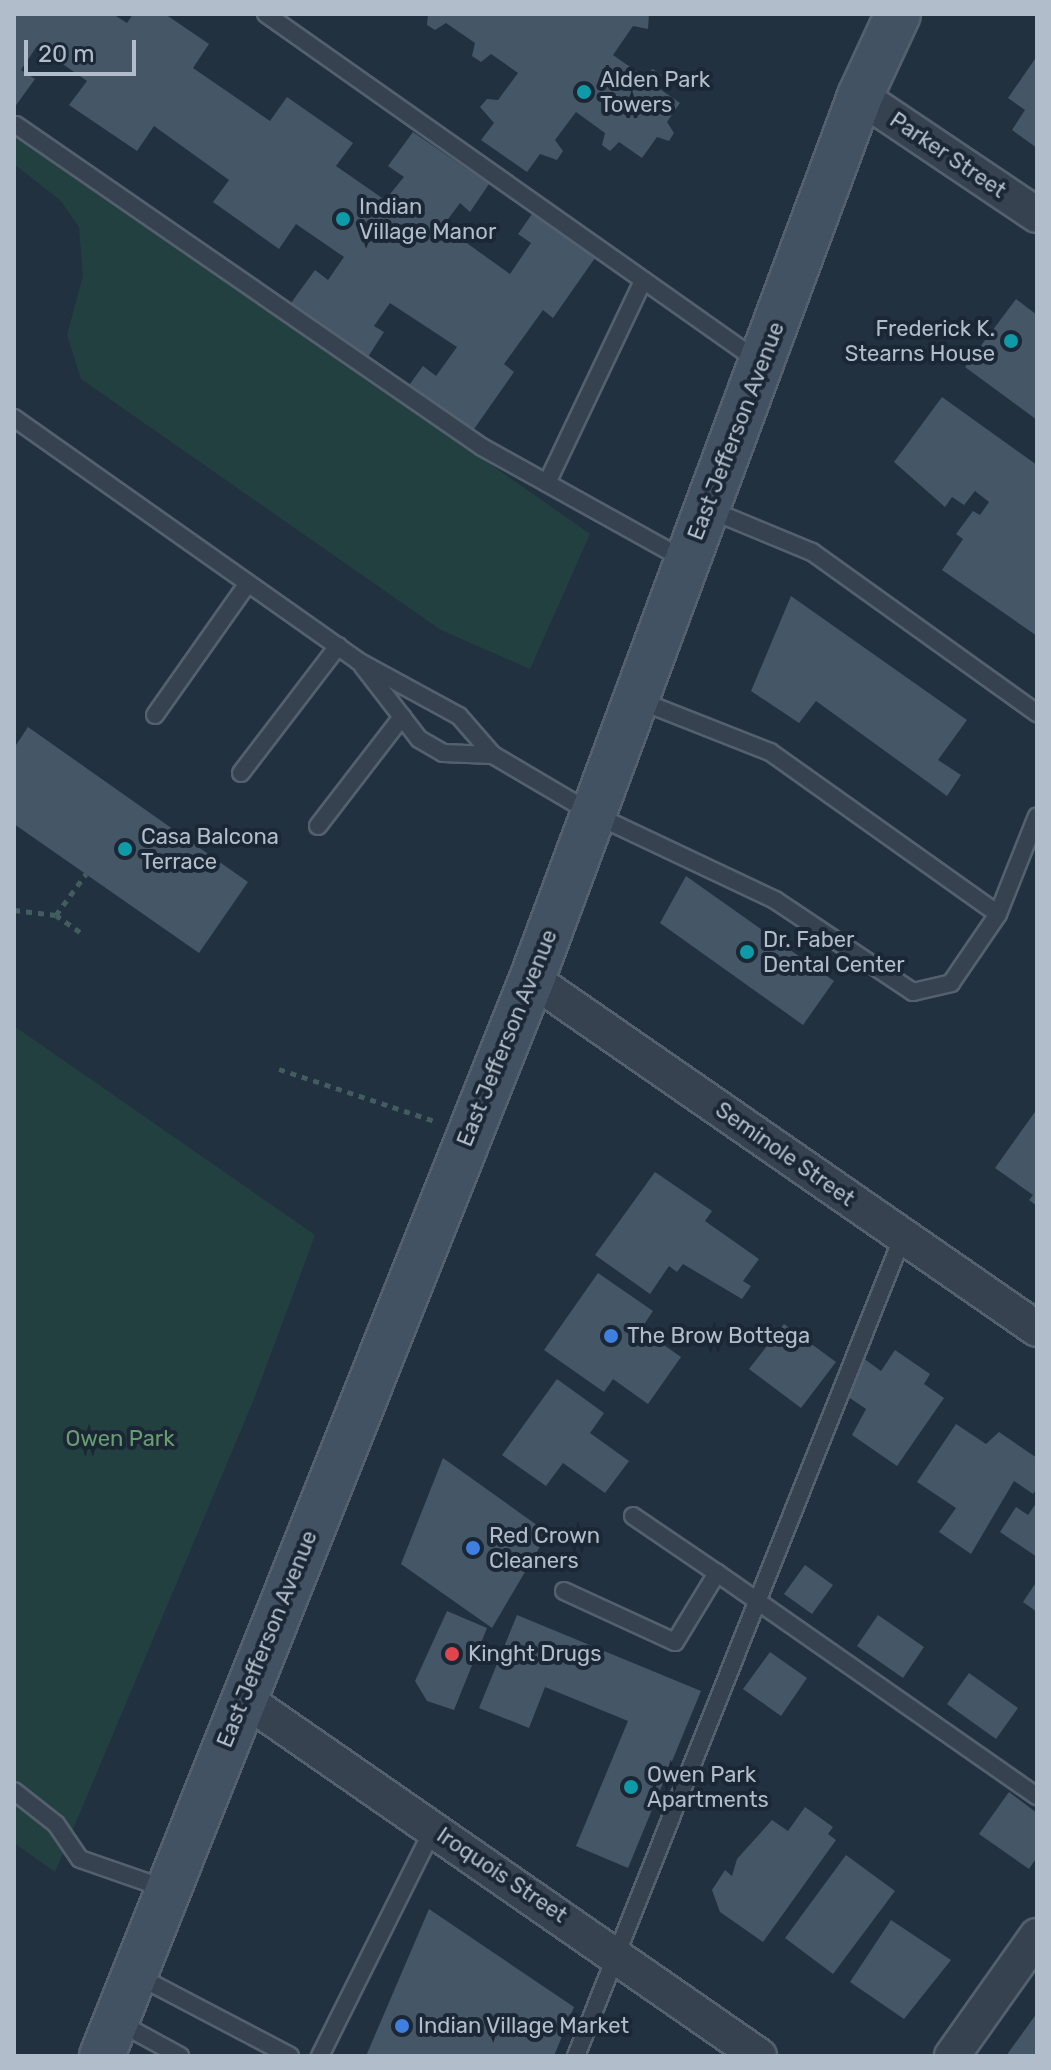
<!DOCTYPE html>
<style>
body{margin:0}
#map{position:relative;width:1051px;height:2070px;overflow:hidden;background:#213140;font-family:Rubik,sans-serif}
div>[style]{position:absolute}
.green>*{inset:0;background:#234041}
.building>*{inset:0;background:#455667}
.path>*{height:5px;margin-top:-2.5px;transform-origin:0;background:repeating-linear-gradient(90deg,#415d5e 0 6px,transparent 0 12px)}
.roads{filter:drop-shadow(2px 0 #54606e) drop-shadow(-2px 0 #54606e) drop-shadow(0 2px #54606e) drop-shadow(0 -2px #54606e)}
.service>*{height:16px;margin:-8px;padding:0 8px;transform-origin:8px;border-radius:8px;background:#364250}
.minor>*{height:34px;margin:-17px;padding:0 17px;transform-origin:17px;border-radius:17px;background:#364250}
.secondary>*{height:44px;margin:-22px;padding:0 22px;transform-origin:22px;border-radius:22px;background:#435263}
.dots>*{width:22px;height:22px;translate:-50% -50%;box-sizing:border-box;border:4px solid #1b2735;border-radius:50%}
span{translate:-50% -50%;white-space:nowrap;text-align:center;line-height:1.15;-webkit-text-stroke:8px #1b2735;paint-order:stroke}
.poi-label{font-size:22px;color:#b2bdcb}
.left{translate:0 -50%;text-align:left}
.right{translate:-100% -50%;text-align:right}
.street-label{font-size:22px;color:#b2bdcb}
.park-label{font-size:22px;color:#669e6f}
.frame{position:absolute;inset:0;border:16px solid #b2bdcb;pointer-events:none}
.scale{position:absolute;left:24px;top:40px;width:112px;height:36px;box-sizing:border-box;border:4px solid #b2bdcb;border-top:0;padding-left:10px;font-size:24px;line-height:28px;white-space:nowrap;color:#b2bdcb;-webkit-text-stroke:6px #1b2735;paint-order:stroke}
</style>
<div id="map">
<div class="green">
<div style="clip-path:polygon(14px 130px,590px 534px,530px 669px,441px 630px,81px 379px,67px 335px,83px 276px,79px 227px,60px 200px,14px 164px)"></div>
<div style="clip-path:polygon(14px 1026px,315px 1235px,254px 1399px,55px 1872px,14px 1843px)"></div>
</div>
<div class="building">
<div style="clip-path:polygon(14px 14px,113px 14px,127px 23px,133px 14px,165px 14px,209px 44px,193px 68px,270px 121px,287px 97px,353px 143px,336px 166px,385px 200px,404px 177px,388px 166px,413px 132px,489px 184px,470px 212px,460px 203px,443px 226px,510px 274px,531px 243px,518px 234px,532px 214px,595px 258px,553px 318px,543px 310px,504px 364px,514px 372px,472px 432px,407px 388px,423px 366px,436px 376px,457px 347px,390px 303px,374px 326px,384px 332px,366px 360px,288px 307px,315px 270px,328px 280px,344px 257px,296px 224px,279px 249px,213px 202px,229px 180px,154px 126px,137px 151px,69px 105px,87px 81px,37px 46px,21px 70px,35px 79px,14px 108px)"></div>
<div style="clip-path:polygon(428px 14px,649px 14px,648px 29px,633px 26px,613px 55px,643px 76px,653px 69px,661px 75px,657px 87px,680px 103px,667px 122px,674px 133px,669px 141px,657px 137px,642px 158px,619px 142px,610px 151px,602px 145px,605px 133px,576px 112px,555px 140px,563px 151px,557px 160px,540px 154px,527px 172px,481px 140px,494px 123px,480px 107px,487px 99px,498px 100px,518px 73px,491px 54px,481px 62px,472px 56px,475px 43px,446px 23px,435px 30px,427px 25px)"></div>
<div style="clip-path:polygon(1037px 56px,1037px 148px,1012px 130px,1025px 110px,1008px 98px)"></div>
<div style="clip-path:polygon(1016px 299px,1037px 315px,1037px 420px,965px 367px)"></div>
<div style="clip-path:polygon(942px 397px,1037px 465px,1037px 636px,942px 570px,963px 539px,956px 534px,973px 511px,980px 515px,989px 502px,975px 491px,964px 505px,952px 497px,945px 507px,894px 462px)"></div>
<div style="clip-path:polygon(791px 596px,967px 720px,938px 760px,961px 775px,947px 796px,816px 701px,799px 723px,751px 691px)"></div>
<div style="clip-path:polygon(28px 727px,248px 882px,199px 953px,14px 824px,14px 748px)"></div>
<div style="clip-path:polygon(686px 876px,834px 981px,803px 1025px,660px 923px)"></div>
<div style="clip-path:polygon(1037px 1109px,1037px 1206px,1029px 1200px,1033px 1195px,995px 1168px)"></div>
<div style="clip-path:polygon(655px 1172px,712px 1211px,705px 1221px,759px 1259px,743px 1281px,751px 1286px,742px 1299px,683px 1264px,677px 1272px,669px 1266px,650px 1294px,595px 1255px)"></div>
<div style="clip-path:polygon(598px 1273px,653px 1311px,641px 1329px,681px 1357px,648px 1404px,613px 1379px,604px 1392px,544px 1350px)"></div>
<div style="clip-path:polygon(784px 1324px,836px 1362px,801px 1408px,749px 1369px)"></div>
<div style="clip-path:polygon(895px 1350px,930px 1374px,924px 1384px,944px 1398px,897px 1466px,852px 1435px,866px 1409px,844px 1394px,859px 1355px,881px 1371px)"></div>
<div style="clip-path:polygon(557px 1379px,604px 1413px,590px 1433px,629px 1461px,605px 1493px,563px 1463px,546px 1486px,502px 1455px)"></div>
<div style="clip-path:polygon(956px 1424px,986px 1444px,999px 1432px,1037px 1458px,1037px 1488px,1033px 1494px,1014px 1481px,971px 1554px,939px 1532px,956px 1508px,917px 1482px)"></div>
<div style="clip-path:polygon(443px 1458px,548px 1533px,492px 1628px,401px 1564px)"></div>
<div style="clip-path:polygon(1037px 1502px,1037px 1557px,1000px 1532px,1016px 1507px,1028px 1515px)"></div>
<div style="clip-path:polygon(805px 1565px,833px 1585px,812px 1614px,784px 1594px)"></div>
<div style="clip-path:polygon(1037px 1581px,1037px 1612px,1023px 1602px)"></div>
<div style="clip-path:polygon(447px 1611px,487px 1628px,454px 1710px,427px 1701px,415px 1681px)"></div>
<div style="clip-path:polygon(517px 1615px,701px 1691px,628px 1868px,576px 1846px,628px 1721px,545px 1687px,529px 1728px,479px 1708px)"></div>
<div style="clip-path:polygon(878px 1615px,924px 1647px,903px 1678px,857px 1646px)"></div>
<div style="clip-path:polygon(770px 1652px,807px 1678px,781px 1716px,743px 1689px)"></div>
<div style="clip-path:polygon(969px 1673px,1018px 1708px,996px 1739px,947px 1704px)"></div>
<div style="clip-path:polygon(1009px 1792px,1037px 1813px,1037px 1857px,1029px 1869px,979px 1834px)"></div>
<div style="clip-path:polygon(805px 1807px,833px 1827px,828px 1834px,836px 1840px,763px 1942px,720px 1912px,712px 1890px,725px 1870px,732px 1876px,737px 1859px,772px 1820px,788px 1831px)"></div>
<div style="clip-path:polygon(846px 1855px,895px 1891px,833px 1974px,785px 1938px)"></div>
<div style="clip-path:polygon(429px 1909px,574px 2007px,554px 2056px,366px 2056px)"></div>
<div style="clip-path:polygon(891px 1920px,951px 1960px,904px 2019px,850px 1982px)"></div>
<div style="clip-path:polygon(1037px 2013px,1037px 2056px,1006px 2056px)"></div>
</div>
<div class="path">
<div style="left:14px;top:910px;width:42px;rotate:6.8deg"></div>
<div style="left:80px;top:932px;width:29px;rotate:-145deg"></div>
<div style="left:56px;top:915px;width:51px;rotate:-53.8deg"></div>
<div style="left:279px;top:1069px;width:163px;rotate:18.5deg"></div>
</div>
<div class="roads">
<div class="service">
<div style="left:266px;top:14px;width:602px;rotate:35.19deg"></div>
<div style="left:16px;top:125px;width:566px;rotate:34.64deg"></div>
<div style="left:482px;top:447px;width:232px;rotate:29.1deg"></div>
<div style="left:14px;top:418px;width:421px;rotate:35.2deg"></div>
<div style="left:358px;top:661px;width:115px;rotate:28.6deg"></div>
<div style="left:459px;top:716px;width:52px;rotate:48.9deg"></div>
<div style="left:493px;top:755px;width:116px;rotate:30.5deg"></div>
<div style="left:593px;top:814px;width:201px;rotate:25.3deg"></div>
<div style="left:775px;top:900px;width:166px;rotate:33.7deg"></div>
<div style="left:913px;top:992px;width:39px;rotate:-13deg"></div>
<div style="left:951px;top:983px;width:83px;rotate:-55.7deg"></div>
<div style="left:998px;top:914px;width:280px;rotate:-144.6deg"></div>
<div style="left:770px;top:752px;width:142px;rotate:-158.5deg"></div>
<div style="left:547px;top:483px;width:224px;rotate:-64.6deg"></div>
<div style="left:708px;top:509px;width:113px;rotate:22.5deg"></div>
<div style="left:812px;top:552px;width:277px;rotate:35.6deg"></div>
<div style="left:362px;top:665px;width:93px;rotate:52.4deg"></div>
<div style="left:419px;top:739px;width:28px;rotate:30deg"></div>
<div style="left:443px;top:753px;width:50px;rotate:2.3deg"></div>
<div style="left:155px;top:715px;width:161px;rotate:-54.8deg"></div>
<div style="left:241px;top:773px;width:160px;rotate:-52.6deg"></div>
<div style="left:318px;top:826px;width:138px;rotate:-52.4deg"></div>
<div style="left:998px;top:914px;width:105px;rotate:-68.3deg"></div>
<div style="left:633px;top:1516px;width:102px;rotate:34.2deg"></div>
<div style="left:564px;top:1591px;width:122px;rotate:24.7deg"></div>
<div style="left:675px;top:1642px;width:81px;rotate:-58.7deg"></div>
<div style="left:717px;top:1573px;width:390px;rotate:34.9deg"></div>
<div style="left:14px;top:1791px;width:53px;rotate:38.2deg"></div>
<div style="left:56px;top:1824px;width:42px;rotate:55.6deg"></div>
<div style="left:80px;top:1859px;width:91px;rotate:19.2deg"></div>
<div style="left:136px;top:1975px;width:174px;rotate:27.7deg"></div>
<div style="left:118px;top:2022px;width:71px;rotate:28.7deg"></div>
<div style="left:320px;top:2056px;width:254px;rotate:-63.5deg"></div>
<div style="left:576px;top:2056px;width:883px;rotate:-68.26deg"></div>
</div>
<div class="minor">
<div style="left:860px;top:96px;width:213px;rotate:33.9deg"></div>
<div style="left:532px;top:979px;width:614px;rotate:34.72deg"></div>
<div style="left:243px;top:1698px;width:628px;rotate:34.75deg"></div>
<div style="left:952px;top:2056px;width:147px;rotate:-54.7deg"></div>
</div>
<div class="secondary">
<div style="left:102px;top:2056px;width:1160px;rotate:-68.24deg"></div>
<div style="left:532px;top:979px;width:942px;rotate:-69.62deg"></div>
<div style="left:860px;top:96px;width:90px;rotate:-65.1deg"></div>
</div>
</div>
<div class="dots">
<div style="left:584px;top:92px;background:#0f9aa8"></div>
<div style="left:343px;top:219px;background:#0f9aa8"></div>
<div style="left:1011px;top:341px;background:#0f9aa8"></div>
<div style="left:125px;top:849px;background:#0f9aa8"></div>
<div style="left:747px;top:952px;background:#0f9aa8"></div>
<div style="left:611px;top:1336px;background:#3f7fe0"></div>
<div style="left:473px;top:1548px;background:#3f7fe0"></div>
<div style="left:452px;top:1654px;background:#e0444e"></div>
<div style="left:631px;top:1787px;background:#0f9aa8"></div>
<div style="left:402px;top:2026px;background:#3f7fe0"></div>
</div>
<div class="poi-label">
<span class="left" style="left:600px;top:92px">Alden Park<br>Towers</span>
<span class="left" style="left:359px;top:219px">Indian<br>Village Manor</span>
<span class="right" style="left:995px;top:341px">Frederick K.<br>Stearns House</span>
<span class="left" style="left:141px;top:849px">Casa Balcona<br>Terrace</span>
<span class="left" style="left:763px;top:952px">Dr. Faber<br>Dental Center</span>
<span class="left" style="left:627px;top:1336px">The Brow Bottega</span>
<span class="left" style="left:489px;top:1548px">Red Crown<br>Cleaners</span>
<span class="left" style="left:468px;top:1654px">Kinght Drugs</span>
<span class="left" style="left:647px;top:1787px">Owen Park<br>Apartments</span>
<span class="left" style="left:418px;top:2026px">Indian Village Market</span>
</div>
<div class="street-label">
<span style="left:948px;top:155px;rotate:34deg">Parker Street</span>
<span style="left:736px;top:431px;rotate:-69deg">East Jefferson Avenue</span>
<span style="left:507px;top:1038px;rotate:-68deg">East Jefferson Avenue</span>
<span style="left:785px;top:1154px;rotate:35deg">Seminole Street</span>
<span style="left:267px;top:1639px;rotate:-68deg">East Jefferson Avenue</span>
<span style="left:502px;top:1875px;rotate:34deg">Iroquois Street</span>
</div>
<div class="park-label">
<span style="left:120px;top:1439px">Owen Park</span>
</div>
<div class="frame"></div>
<div class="scale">20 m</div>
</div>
